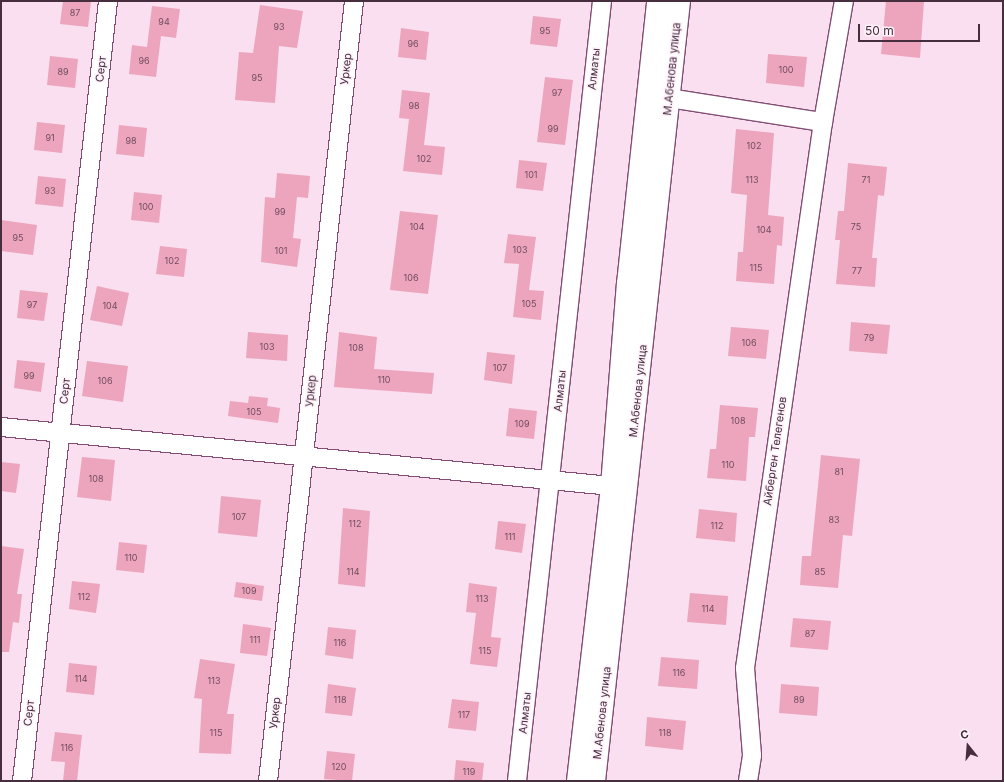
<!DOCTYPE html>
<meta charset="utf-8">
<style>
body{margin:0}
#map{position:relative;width:1004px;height:782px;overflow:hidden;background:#f9dff0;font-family:Inter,sans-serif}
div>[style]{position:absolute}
.building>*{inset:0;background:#eca5bd}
.roads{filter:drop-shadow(1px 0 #824d73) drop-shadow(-1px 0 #824d73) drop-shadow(0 1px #824d73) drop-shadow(0 -1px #824d73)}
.street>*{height:18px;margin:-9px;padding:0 9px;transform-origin:9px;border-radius:9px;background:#fff}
.secondary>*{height:22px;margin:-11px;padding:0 11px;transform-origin:11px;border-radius:11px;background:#fff}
span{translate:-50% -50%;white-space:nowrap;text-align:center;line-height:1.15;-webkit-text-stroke:3px #fef1f9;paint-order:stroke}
.number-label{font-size:9px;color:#704c5e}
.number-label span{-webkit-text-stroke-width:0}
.street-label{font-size:11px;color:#462e3f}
.frame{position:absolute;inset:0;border:2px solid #462e3f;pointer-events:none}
.north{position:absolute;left:948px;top:726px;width:40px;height:40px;-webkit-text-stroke:3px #fef1f9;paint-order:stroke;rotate:343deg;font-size:11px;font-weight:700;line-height:16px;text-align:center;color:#462e3f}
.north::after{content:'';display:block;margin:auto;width:14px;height:18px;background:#462e3f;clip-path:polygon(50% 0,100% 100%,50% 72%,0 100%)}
.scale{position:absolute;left:858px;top:24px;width:122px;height:18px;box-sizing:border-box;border:2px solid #462e3f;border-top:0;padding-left:5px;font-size:12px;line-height:14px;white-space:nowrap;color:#462e3f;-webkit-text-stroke:3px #fef1f9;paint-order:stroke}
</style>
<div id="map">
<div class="building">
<div style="clip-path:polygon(63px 1px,91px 1px,88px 27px,60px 24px)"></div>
<div style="clip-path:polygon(886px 1px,924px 1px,920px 58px,881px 54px)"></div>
<div style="clip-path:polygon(260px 5px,303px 11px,297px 48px,279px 46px,275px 103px,235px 100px,239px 52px,253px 53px)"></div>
<div style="clip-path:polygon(152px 6px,180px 9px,176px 38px,161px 36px,156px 77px,129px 74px,132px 45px,147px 47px)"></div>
<div style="clip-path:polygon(533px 16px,561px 19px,557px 47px,530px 44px)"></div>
<div style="clip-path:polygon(401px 28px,429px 32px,426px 60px,398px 57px)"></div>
<div style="clip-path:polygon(768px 54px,807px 57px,804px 87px,766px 83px)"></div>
<div style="clip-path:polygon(50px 56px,78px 59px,75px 88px,47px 85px)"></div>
<div style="clip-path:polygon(545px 77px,573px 80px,565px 145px,537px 142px)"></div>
<div style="clip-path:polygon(402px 90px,430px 93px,424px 145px,445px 147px,442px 175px,403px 171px,409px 119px,399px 118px)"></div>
<div style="clip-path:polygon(37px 122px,65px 125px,62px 153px,34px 150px)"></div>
<div style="clip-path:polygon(119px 125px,147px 128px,144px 157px,116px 154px)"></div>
<div style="clip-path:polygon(736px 129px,774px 133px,768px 215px,784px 217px,782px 246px,777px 245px,774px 284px,736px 281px,738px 252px,743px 252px,747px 195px,731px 193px)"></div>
<div style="clip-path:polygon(519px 160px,547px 163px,543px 191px,516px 188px)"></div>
<div style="clip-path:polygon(848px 163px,887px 167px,884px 196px,878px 195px,872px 258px,877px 258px,875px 287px,836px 284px,840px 240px,835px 240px,838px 211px,844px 211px)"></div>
<div style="clip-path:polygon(277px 173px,310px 176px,308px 198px,297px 197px,293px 238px,301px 239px,297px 267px,261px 262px,265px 197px,275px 198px)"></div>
<div style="clip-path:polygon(38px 176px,66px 179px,63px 207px,35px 204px)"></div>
<div style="clip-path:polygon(134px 192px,162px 195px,159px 223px,131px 220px)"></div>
<div style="clip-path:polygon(400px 211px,438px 215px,428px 294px,390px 290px)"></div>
<div style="clip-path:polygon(1px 220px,37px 225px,33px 255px,1px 251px)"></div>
<div style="clip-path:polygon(508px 234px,536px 237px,529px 290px,544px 291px,541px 320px,513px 317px,519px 264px,504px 263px)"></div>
<div style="clip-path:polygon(160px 246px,187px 249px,184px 277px,156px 274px)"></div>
<div style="clip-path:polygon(97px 286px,129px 293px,122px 326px,90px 320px)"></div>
<div style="clip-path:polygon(20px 290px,48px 293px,44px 321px,17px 318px)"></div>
<div style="clip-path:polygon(851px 322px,890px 325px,887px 354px,849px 351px)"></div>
<div style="clip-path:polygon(731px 327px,769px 330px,766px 359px,728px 356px)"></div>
<div style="clip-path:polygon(248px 332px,288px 335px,287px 361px,246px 358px)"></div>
<div style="clip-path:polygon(339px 332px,377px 337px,374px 369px,434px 373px,432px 394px,334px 387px)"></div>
<div style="clip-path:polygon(487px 352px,515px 355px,512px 384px,484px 380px)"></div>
<div style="clip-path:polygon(17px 360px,45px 363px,41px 392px,14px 388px)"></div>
<div style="clip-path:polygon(87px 361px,128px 366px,123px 402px,82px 396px)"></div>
<div style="clip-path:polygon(249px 396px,268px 398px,267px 406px,280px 408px,278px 423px,228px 416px,230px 401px,248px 403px)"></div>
<div style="clip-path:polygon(720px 405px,758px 408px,755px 437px,749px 437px,746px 481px,707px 478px,710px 449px,716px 449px)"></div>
<div style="clip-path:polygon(509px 408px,537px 411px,534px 439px,506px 436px)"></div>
<div style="clip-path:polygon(821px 455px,860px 459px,852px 536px,843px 535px,838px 588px,800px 585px,802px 556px,811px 556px)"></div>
<div style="clip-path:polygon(82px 457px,115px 460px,111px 501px,77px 497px)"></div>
<div style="clip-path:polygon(1px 462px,20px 464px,16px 493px,1px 491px)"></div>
<div style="clip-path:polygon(221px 496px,261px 500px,257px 537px,218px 533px)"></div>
<div style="clip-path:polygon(343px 508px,370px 511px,365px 587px,338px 584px)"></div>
<div style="clip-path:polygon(699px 509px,737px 513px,735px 542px,696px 538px)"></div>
<div style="clip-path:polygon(498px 521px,526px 524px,522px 553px,495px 549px)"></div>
<div style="clip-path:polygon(119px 542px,147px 545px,144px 573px,116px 570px)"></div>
<div style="clip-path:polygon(1px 546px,24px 549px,17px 594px,22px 594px,19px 623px,13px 622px,9px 652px,1px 652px)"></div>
<div style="clip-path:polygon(72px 581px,100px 584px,96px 613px,69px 609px)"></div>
<div style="clip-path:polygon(236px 582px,264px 586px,262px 601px,234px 597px)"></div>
<div style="clip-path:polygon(469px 583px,497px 587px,491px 637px,501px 638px,497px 667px,470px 664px,476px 613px,466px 612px)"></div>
<div style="clip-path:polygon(690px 593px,728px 596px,726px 625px,687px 622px)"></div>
<div style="clip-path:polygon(793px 618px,831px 621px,828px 650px,790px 647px)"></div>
<div style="clip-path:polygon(243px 624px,271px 628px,267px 656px,240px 653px)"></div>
<div style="clip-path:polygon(328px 627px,356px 630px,353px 659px,325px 655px)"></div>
<div style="clip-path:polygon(661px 657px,699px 660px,697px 689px,658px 686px)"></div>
<div style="clip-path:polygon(200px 659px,235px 664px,227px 714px,234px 714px,231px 754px,199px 753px,202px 699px,194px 698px)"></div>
<div style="clip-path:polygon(69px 663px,97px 666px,94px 695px,66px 692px)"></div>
<div style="clip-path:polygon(328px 684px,356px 688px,352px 716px,325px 713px)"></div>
<div style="clip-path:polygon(781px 684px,819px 687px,817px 716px,779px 713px)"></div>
<div style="clip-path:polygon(452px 699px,479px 702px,476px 731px,448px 728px)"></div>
<div style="clip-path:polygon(647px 717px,686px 721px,683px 750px,645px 746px)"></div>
<div style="clip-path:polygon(55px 732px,82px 735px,77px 781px,63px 781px,65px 762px,51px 761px)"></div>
<div style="clip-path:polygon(327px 751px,355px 754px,352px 781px,324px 779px)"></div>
<div style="clip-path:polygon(456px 760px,484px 763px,482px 781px,454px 781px)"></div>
</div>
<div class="roads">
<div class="street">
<div style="left:669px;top:98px;width:156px;rotate:8.9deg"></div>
<div style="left:1px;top:427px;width:614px;rotate:5.52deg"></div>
<div style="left:22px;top:781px;width:785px;rotate:-83.71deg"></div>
<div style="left:268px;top:781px;width:785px;rotate:-83.71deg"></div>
<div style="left:517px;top:781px;width:785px;rotate:-83.78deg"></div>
<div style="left:748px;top:781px;width:26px;rotate:-81deg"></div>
<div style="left:752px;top:755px;width:87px;rotate:-94.6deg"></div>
<div style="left:745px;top:668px;width:552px;rotate:-81.87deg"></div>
<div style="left:823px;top:122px;width:123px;rotate:-80.2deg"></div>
</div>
<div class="secondary">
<div style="left:578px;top:781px;width:297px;rotate:-83.4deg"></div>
<div style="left:612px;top:486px;width:203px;rotate:-85.5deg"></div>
<div style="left:628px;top:284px;width:285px;rotate:-83.9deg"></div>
<div style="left:594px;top:781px;width:785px;rotate:-83.78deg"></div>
</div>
</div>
<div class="number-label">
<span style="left:75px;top:13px">87</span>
<span style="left:164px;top:22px">94</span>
<span style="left:279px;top:27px">93</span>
<span style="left:545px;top:31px">95</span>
<span style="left:413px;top:44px">96</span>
<span style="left:144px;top:61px">96</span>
<span style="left:786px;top:70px">100</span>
<span style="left:63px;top:72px">89</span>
<span style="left:257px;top:78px">95</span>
<span style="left:557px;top:93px">97</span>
<span style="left:414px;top:106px">98</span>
<span style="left:553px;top:129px">99</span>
<span style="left:50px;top:138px">91</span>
<span style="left:131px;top:141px">98</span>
<span style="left:754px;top:146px">102</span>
<span style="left:424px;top:159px">102</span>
<span style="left:531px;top:175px">101</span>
<span style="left:752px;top:180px">113</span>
<span style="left:866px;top:180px">71</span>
<span style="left:50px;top:191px">93</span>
<span style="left:146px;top:207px">100</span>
<span style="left:280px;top:212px">99</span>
<span style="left:417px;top:227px">104</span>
<span style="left:856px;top:227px">75</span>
<span style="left:764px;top:230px">104</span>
<span style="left:18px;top:238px">95</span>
<span style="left:520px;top:250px">103</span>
<span style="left:281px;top:251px">101</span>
<span style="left:172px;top:261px">102</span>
<span style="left:756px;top:268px">115</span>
<span style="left:857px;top:271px">77</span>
<span style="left:411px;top:278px">106</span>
<span style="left:529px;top:304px">105</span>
<span style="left:32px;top:305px">97</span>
<span style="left:110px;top:306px">104</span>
<span style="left:869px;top:338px">79</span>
<span style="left:749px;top:343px">106</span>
<span style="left:267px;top:347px">103</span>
<span style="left:356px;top:348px">108</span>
<span style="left:500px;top:368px">107</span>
<span style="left:29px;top:376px">99</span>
<span style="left:384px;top:380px">110</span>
<span style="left:105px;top:381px">106</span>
<span style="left:254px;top:412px">105</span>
<span style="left:738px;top:421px">108</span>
<span style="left:522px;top:424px">109</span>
<span style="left:728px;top:465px">110</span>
<span style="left:839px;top:472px">81</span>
<span style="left:96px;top:479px">108</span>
<span style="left:239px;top:517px">107</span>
<span style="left:834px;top:520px">83</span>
<span style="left:355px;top:524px">112</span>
<span style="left:717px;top:526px">112</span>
<span style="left:510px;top:537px">111</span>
<span style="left:131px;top:558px">110</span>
<span style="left:353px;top:572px">114</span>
<span style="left:820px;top:572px">85</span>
<span style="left:249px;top:591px">109</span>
<span style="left:84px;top:597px">112</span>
<span style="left:482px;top:599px">113</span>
<span style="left:708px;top:609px">114</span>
<span style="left:810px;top:634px">87</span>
<span style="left:255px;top:640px">111</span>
<span style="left:340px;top:643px">116</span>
<span style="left:485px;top:651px">115</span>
<span style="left:679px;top:673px">116</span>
<span style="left:81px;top:679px">114</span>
<span style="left:214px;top:681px">113</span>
<span style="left:340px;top:700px">118</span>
<span style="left:799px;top:700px">89</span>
<span style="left:464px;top:715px">117</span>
<span style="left:216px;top:733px">115</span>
<span style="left:665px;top:733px">118</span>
<span style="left:67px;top:748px">116</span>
<span style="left:339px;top:767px">120</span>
<span style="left:469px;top:772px">119</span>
</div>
<div class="street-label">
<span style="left:101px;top:69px;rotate:-84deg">Серт</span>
<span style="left:346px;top:69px;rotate:-84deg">Уркер</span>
<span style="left:594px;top:69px;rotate:-84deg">Алматы</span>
<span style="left:672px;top:69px;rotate:-84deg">М.Абенова улица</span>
<span style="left:65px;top:391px;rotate:-84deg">Серт</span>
<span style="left:311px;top:391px;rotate:-84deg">Уркер</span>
<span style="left:560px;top:391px;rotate:-84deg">Алматы</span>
<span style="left:638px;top:391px;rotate:-84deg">М.Абенова улица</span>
<span style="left:775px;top:451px;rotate:-82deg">Айберген Телегенов</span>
<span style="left:29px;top:713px;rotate:-84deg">Серт</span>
<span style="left:275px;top:713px;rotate:-84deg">Уркер</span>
<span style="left:525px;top:713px;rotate:-84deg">Алматы</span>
<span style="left:602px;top:713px;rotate:-84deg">М.Абенова улица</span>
</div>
<div class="frame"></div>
<div class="north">С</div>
<div class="scale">50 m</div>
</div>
